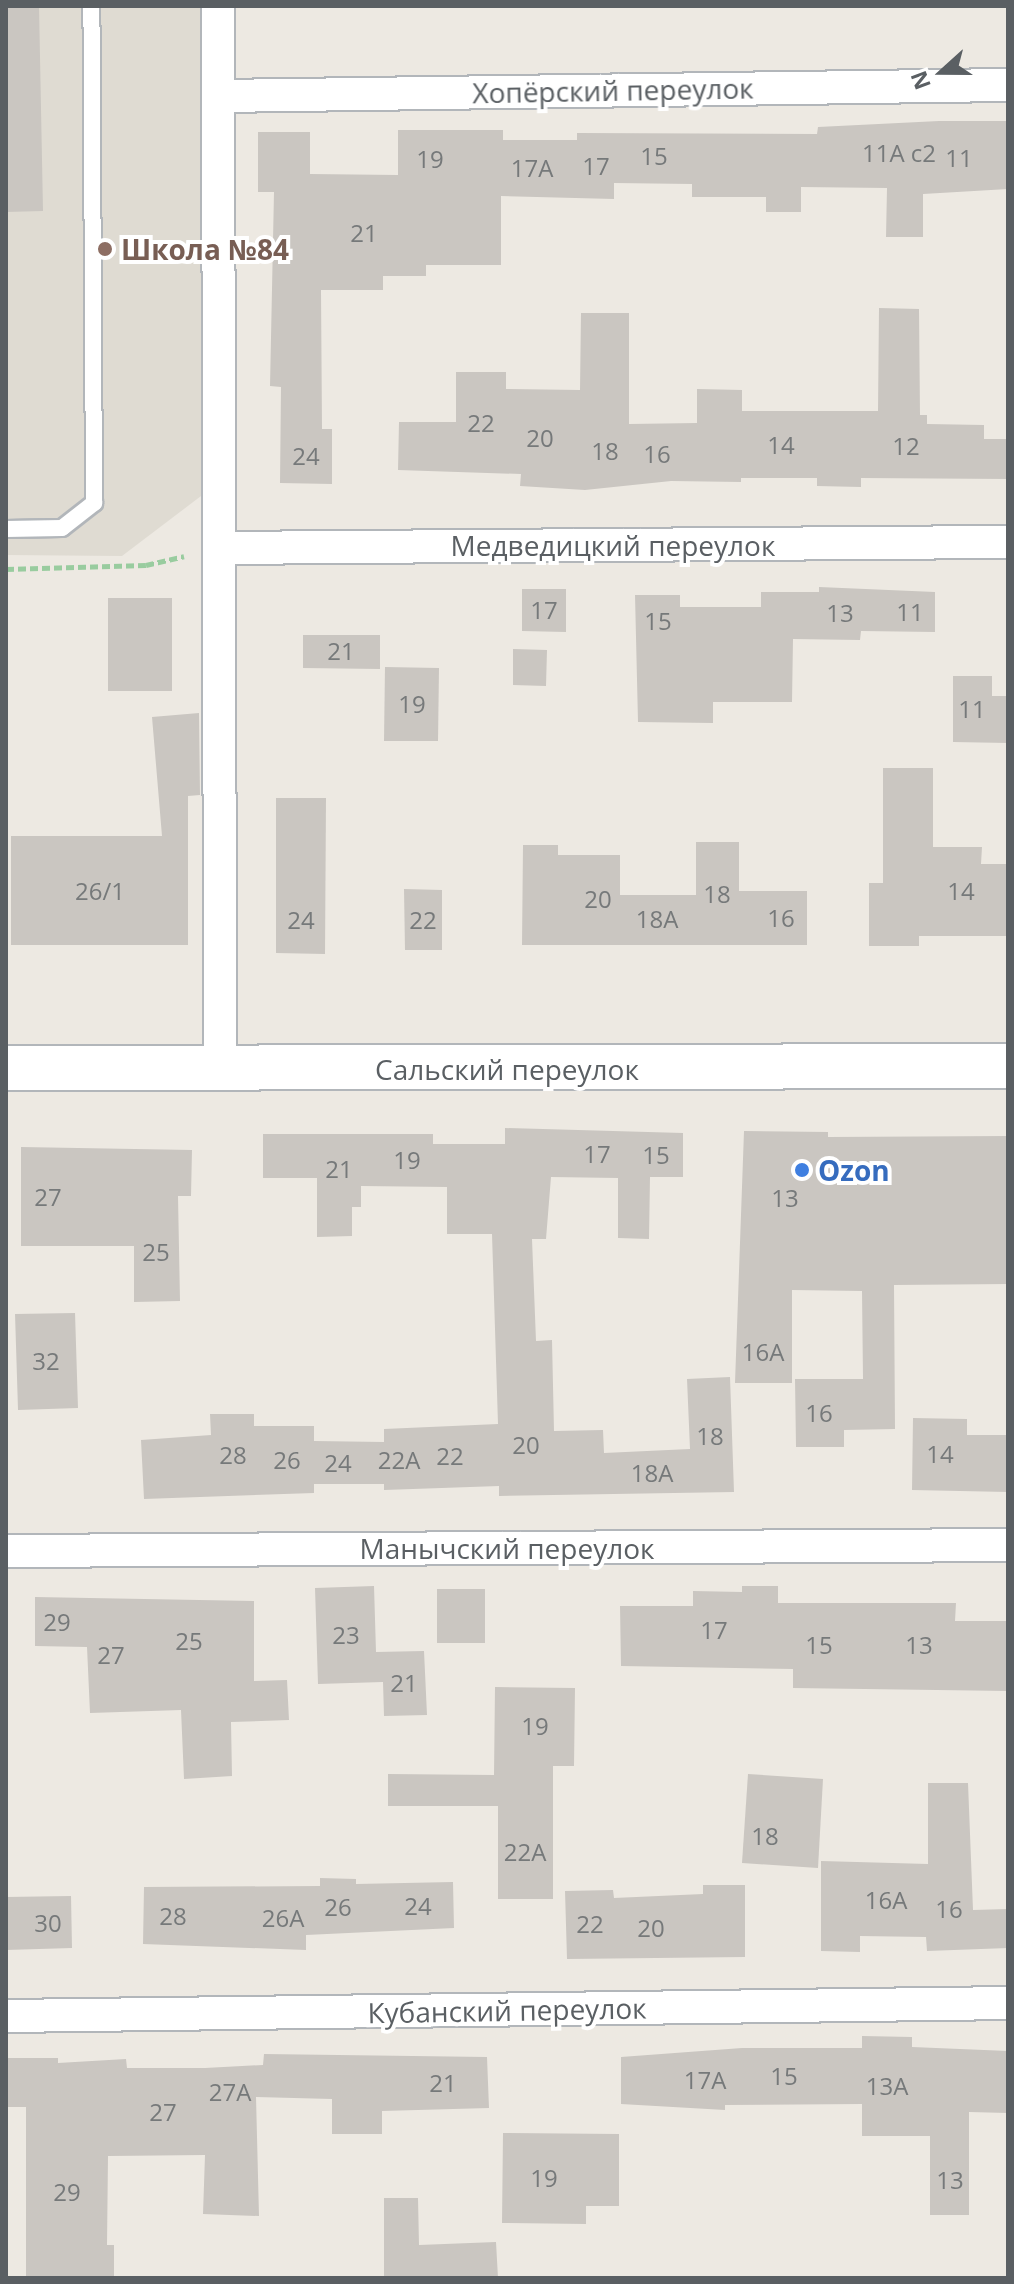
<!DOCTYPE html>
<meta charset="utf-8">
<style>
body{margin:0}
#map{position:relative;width:1014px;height:2284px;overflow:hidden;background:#ede9e2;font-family:"Open Sans",sans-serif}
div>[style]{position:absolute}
.education>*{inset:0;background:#dfdbd2}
.building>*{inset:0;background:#cac6c1}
.path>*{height:5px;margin-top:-2.5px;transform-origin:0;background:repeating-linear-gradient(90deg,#99cc9f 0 8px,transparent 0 12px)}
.roads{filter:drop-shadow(2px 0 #b2b6ba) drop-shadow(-2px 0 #b2b6ba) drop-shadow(0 2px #b2b6ba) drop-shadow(0 -2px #b2b6ba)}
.service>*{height:16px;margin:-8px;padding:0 8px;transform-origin:8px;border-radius:8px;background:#fff}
.minor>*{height:32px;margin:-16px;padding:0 16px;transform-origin:16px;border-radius:16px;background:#fff}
.secondary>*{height:44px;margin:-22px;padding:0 22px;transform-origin:22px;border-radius:22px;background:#fff}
.dots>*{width:22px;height:22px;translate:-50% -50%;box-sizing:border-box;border:4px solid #fff;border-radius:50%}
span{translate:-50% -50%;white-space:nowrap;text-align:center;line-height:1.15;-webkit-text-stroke:8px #fff;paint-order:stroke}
.number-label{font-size:24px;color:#76797a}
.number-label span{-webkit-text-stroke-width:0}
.street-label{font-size:28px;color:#5a5f63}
.education-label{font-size:28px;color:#785e54;font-weight:700}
.left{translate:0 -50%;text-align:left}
.shop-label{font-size:28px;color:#366cbe;font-weight:700}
.frame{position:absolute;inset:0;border:8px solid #5a5f63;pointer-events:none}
.north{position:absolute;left:902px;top:32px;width:80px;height:80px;-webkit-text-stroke:6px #fff;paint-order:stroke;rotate:249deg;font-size:22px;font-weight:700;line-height:32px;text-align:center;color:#5a5f63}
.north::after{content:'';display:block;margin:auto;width:28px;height:36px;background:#5a5f63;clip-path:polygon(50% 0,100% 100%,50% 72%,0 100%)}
</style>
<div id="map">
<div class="education">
<div style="clip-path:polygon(6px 6px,202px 6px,205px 493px,122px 556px,6px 555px)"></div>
</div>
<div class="building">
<div style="clip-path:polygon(6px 6px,39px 6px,43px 211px,6px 212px)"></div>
<div style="clip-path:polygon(939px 121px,1008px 121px,1008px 189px,923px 194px,923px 237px,886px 237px,887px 188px,801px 187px,801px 212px,766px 212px,766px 197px,692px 197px,692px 184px,614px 183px,614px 199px,501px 196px,501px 265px,426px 265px,426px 276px,383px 276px,383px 290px,321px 290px,322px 429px,332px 429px,332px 484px,280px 483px,281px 387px,270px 386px,274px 192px,258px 192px,258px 132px,310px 132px,310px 174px,398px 175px,398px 130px,503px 130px,503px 140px,577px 140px,577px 133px,817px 134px,818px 127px)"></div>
<div style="clip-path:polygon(879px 308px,919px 309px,920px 415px,927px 415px,927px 424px,984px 425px,984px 439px,1008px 439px,1008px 479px,861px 478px,861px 487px,817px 486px,817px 478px,741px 478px,741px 482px,671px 481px,585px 490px,520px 486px,521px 474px,398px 470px,399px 422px,456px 422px,456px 372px,506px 372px,506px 389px,580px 390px,581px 313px,629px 313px,629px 424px,697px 423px,697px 389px,742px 390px,742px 411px,878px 411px)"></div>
<div style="clip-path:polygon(819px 587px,935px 592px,935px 632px,861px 631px,860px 640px,793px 639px,792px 702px,713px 702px,713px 723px,638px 722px,635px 595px,680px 595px,680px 607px,761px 607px,761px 592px,819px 592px)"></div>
<div style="clip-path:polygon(522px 589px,566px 589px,566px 632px,522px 631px)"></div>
<div style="clip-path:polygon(108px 598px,172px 598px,172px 691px,108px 691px)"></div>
<div style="clip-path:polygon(303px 635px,380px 635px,380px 669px,303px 668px)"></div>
<div style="clip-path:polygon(513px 649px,547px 650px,546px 686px,513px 685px)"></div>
<div style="clip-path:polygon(385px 667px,439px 668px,438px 741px,384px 741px)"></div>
<div style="clip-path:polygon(953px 676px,992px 676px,992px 696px,1008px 696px,1008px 743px,953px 742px)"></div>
<div style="clip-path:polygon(199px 713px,200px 795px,188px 796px,188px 945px,11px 945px,11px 836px,162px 836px,152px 717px)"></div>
<div style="clip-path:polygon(883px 768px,933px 768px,933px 847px,982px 847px,981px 864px,1008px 864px,1008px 936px,919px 936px,919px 946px,869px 946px,869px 883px,883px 883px)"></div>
<div style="clip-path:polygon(276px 798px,326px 798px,325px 954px,276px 953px)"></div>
<div style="clip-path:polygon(696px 842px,739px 842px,739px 891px,807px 891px,807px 945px,522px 945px,523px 845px,558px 845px,558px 855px,620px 855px,620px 895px,696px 895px)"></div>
<div style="clip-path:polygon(404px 889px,442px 890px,442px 950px,405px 950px)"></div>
<div style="clip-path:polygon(505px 1128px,683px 1133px,683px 1177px,650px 1177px,649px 1239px,618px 1238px,618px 1178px,551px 1177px,546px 1239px,532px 1239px,536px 1341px,552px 1340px,554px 1431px,603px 1430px,604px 1453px,690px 1449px,687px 1379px,730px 1377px,734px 1492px,499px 1496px,499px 1486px,384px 1490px,384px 1484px,314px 1484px,314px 1493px,144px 1499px,141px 1440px,211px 1435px,210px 1414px,254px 1414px,254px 1426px,314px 1426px,314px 1441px,384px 1442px,384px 1429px,498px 1424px,492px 1234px,447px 1234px,447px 1187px,361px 1186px,361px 1207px,352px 1207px,352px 1236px,317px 1237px,317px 1178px,263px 1178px,263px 1134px,433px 1134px,433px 1144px,505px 1144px)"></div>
<div style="clip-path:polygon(744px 1131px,828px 1132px,828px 1137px,1008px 1136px,1008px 1284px,894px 1285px,895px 1429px,844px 1430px,844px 1447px,796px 1447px,795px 1379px,863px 1379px,862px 1291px,792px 1290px,792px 1383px,735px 1383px)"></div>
<div style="clip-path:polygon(21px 1147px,192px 1150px,191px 1196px,178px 1196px,180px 1301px,134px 1302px,134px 1246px,21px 1246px)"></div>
<div style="clip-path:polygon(75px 1313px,78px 1408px,18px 1410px,15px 1314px)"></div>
<div style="clip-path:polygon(913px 1418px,967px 1419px,967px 1435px,1008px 1435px,1008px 1492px,912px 1490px)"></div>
<div style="clip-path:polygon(374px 1586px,376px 1652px,424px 1651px,427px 1715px,384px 1716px,383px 1682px,318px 1684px,315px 1588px)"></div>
<div style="clip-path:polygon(742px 1586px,778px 1586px,778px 1603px,956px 1603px,955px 1621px,1008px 1621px,1008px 1691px,793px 1688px,793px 1669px,621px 1666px,620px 1606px,693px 1606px,693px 1591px,742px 1592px)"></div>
<div style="clip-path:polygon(437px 1589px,485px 1589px,485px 1643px,437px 1643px)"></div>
<div style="clip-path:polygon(35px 1597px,254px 1601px,254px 1681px,287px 1680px,289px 1720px,231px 1722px,232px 1776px,184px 1779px,181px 1710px,90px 1713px,87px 1647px,35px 1646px)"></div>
<div style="clip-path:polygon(495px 1687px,575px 1688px,574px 1766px,553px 1766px,553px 1899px,498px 1899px,498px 1806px,388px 1806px,388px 1774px,494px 1775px)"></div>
<div style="clip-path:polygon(748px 1774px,823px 1779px,818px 1868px,742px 1863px)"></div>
<div style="clip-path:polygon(928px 1783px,968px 1783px,973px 1910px,1008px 1909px,1008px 1948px,927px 1951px,926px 1937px,860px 1936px,860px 1952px,821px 1951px,821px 1861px,928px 1864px)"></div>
<div style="clip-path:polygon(320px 1878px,356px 1879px,356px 1884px,453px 1882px,454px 1928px,306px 1935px,306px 1950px,143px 1944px,144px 1887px,320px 1886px)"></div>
<div style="clip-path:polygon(703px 1885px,745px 1885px,745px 1957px,567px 1959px,565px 1891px,613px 1890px,614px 1898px,703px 1894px)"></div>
<div style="clip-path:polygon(71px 1896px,72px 1948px,6px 1950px,6px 1897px)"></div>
<div style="clip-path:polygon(862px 2036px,912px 2037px,912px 2047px,1008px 2051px,1008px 2113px,969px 2112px,969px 2215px,930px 2215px,930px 2136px,862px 2136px,862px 2104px,725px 2105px,725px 2110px,621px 2104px,621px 2057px,742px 2048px,862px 2048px)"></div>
<div style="clip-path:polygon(264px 2054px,487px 2057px,489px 2108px,382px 2111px,382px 2134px,332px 2134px,332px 2099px,256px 2097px,259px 2216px,203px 2214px,205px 2155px,108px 2156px,107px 2245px,114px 2245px,114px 2278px,26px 2278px,26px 2107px,6px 2107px,6px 2058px,58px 2058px,58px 2063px,126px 2059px,127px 2068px,205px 2068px,263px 2065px)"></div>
<div style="clip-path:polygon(503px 2133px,619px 2134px,619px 2206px,586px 2206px,586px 2224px,502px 2223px)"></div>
<div style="clip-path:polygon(384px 2198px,418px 2198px,419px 2245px,496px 2242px,498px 2278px,384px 2278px)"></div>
</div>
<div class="path">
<div style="left:6px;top:569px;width:140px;rotate:-1.6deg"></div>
<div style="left:146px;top:565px;width:39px;rotate:-13deg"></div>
</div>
<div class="roads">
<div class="service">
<div style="left:6px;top:529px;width:56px;rotate:-1deg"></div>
<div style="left:62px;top:528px;width:41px;rotate:-38deg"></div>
<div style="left:94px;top:503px;width:497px;rotate:-90.3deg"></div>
</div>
<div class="minor">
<div style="left:218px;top:6px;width:1064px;rotate:89.89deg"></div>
<div style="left:219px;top:96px;width:789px;rotate:-0.8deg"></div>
<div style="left:219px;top:548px;width:789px;rotate:-0.44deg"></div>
<div style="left:6px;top:1551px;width:1002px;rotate:-0.34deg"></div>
<div style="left:6px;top:2016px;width:1002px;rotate:-0.74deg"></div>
</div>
<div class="secondary">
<div style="left:6px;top:1068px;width:1002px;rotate:-0.11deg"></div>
</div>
</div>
<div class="dots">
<div style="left:105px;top:249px;background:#8d6e63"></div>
<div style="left:802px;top:1170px;background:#3f7fe0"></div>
</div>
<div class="number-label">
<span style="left:899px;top:153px">11А с2</span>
<span style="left:654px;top:156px">15</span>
<span style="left:959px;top:158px">11</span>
<span style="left:430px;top:159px">19</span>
<span style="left:596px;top:166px">17</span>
<span style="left:532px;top:168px">17А</span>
<span style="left:364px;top:233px">21</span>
<span style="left:481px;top:423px">22</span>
<span style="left:540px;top:438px">20</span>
<span style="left:781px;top:445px">14</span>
<span style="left:906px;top:446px">12</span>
<span style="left:605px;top:451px">18</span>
<span style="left:657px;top:454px">16</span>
<span style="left:306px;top:456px">24</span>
<span style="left:544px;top:610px">17</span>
<span style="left:910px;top:612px">11</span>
<span style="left:840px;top:613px">13</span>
<span style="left:658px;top:621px">15</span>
<span style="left:341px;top:651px">21</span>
<span style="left:412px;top:704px">19</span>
<span style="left:972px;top:709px">11</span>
<span style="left:100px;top:891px">26/1</span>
<span style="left:961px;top:891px">14</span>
<span style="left:717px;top:894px">18</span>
<span style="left:598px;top:899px">20</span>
<span style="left:781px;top:918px">16</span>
<span style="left:657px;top:919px">18А</span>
<span style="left:301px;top:920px">24</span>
<span style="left:423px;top:920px">22</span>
<span style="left:597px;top:1154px">17</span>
<span style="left:656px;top:1155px">15</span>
<span style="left:407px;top:1160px">19</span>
<span style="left:339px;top:1169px">21</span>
<span style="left:48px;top:1197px">27</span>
<span style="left:785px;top:1198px">13</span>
<span style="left:156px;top:1252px">25</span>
<span style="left:763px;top:1352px">16А</span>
<span style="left:46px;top:1361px">32</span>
<span style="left:819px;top:1413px">16</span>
<span style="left:710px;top:1436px">18</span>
<span style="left:526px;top:1445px">20</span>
<span style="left:940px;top:1454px">14</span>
<span style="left:233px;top:1455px">28</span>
<span style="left:450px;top:1456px">22</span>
<span style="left:287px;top:1460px">26</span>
<span style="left:399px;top:1460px">22А</span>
<span style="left:338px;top:1463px">24</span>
<span style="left:652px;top:1473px">18А</span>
<span style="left:57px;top:1622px">29</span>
<span style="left:714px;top:1630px">17</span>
<span style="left:346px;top:1635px">23</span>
<span style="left:189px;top:1641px">25</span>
<span style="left:819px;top:1645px">15</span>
<span style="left:919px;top:1645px">13</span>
<span style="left:111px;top:1655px">27</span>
<span style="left:404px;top:1683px">21</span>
<span style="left:535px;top:1726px">19</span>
<span style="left:765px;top:1836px">18</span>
<span style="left:525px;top:1852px">22А</span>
<span style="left:886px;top:1900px">16А</span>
<span style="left:418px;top:1906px">24</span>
<span style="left:338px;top:1907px">26</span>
<span style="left:949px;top:1909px">16</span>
<span style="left:173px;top:1916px">28</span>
<span style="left:283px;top:1918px">26А</span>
<span style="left:48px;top:1923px">30</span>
<span style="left:590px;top:1924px">22</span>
<span style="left:651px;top:1928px">20</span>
<span style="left:784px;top:2076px">15</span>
<span style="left:705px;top:2080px">17А</span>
<span style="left:443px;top:2083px">21</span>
<span style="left:887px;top:2086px">13А</span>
<span style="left:230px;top:2092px">27А</span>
<span style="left:163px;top:2112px">27</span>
<span style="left:544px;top:2178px">19</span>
<span style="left:950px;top:2180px">13</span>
<span style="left:67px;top:2192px">29</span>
</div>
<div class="street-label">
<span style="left:613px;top:90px;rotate:-1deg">Хопёрский переулок</span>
<span style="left:613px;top:545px">Медведицкий переулок</span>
<span style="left:507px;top:1069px">Сальский переулок</span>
<span style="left:507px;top:1548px">Манычский переулок</span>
<span style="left:507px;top:2010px;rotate:-1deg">Кубанский переулок</span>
</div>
<div class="education-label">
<span class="left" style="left:121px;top:249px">Школа №84</span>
</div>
<div class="shop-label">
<span class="left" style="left:818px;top:1170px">Ozon</span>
</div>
<div class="frame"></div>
<div class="north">N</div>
</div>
